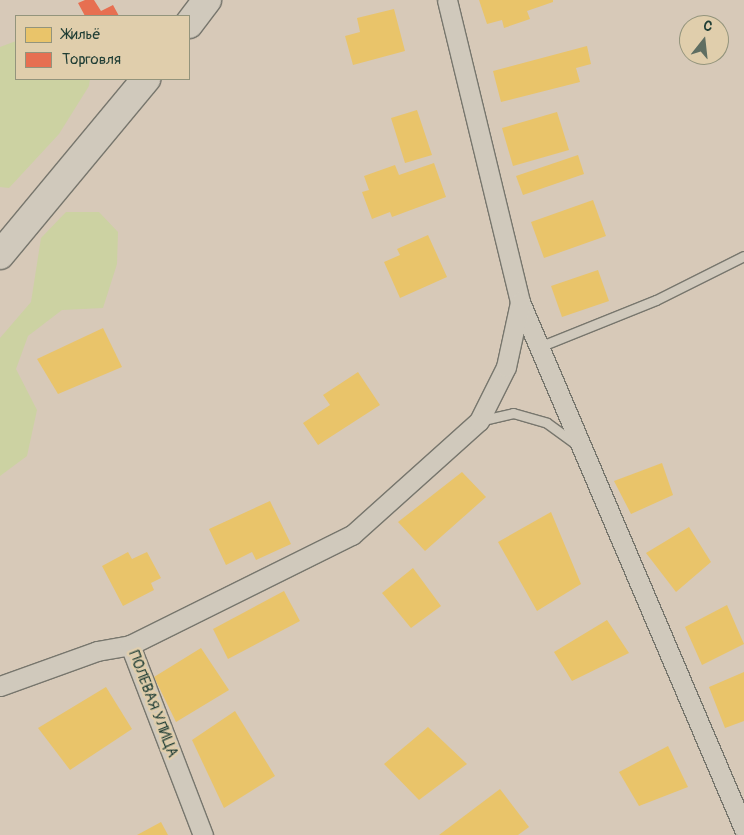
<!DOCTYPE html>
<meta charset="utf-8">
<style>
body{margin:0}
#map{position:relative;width:744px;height:835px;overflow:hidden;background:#d7c9b8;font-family:Pangolin,sans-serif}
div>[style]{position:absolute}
.green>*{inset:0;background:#ccd2a2}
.homes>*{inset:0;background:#e9c46a}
.shops>*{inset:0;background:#e76f51}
.roads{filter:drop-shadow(1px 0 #77766d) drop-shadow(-1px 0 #77766d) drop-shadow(0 1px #77766d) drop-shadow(0 -1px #77766d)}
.lane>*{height:9px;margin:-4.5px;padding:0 4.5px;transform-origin:4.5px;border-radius:4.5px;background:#d0c9bc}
.street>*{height:19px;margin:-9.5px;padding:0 9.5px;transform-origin:9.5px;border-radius:9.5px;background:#d0c9bc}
.primary>*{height:28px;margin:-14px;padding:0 14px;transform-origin:14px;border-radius:14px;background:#d0c9bc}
span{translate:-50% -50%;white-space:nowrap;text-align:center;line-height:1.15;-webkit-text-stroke:5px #e0ceac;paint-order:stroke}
.street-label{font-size:15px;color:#1f3d34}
.legend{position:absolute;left:15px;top:15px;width:175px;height:65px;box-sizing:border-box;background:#e0ceac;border:1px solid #93947c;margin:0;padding:6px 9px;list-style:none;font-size:15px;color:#1f3d34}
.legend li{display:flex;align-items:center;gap:10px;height:25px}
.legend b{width:25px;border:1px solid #93947c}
.north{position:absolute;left:679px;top:15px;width:50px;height:50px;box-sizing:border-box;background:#e0ceac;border:1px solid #93947c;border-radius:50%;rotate:16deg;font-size:14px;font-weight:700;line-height:20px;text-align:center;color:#1f3d34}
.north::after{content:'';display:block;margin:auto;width:18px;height:22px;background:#5f6e62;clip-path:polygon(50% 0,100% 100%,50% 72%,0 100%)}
</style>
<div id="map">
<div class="green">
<div style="clip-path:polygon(16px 41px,16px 79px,90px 79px,89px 86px,59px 134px,9px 188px,0 187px,0 47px)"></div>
<div style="clip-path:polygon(66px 212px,99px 212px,118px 232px,117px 264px,103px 308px,62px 310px,28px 336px,16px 369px,37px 410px,27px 456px,0 476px,0 338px,31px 302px,41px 238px)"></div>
</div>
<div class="homes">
<div style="clip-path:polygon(479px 0,553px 0,553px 2px,527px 11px,530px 19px,504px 28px,502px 20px,487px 24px)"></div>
<div style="clip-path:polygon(394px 9px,405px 51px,353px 65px,345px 36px,360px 32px,357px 18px)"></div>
<div style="clip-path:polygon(587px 46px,591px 64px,576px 68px,580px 82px,501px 102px,493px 71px)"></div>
<div style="clip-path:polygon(417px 110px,432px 155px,405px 163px,391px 118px)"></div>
<div style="clip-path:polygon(557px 112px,569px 150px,513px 166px,502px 128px)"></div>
<div style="clip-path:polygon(578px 155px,584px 174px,523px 195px,516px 176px)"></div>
<div style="clip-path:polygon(434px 163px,446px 197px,392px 217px,390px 212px,372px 219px,362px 192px,369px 190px,364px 176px,395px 165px,399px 175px)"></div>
<div style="clip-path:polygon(593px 200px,606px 236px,544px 258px,531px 222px)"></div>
<div style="clip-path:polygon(428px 235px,447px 277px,400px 298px,384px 262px,400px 255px,397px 249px)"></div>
<div style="clip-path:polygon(598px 270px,609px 301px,562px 317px,551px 286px)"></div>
<div style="clip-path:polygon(103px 328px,122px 367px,58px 394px,37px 359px)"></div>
<div style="clip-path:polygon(358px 372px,380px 405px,318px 445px,303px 423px,330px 405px,323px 395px)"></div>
<div style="clip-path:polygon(662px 463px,673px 495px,631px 514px,614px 481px)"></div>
<div style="clip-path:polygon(462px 472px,486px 497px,425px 551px,398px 522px)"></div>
<div style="clip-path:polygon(270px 501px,291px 544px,256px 560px,252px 552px,226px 565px,209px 529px)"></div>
<div style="clip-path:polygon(551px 512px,581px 584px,537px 611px,498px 542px)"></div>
<div style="clip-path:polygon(689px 527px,711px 562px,676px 592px,646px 553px)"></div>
<div style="clip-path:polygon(128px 552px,132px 559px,147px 552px,161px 578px,151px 583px,154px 590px,123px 606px,102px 566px)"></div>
<div style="clip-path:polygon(413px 568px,441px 606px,411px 628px,382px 593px)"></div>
<div style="clip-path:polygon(284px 591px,300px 621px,228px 659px,213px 629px)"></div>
<div style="clip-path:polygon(727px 605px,744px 644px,702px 665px,685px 627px)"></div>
<div style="clip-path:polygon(607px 620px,629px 653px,572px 681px,554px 652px)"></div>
<div style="clip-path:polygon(201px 648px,229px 690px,176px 722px,154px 677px)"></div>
<div style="clip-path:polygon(744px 672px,744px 721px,725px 728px,709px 687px)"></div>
<div style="clip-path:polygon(106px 687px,132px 729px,70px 770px,38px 728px)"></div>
<div style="clip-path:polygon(235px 711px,275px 776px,224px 808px,192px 740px)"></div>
<div style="clip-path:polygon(428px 727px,467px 764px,419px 800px,384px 764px)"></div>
<div style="clip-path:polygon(668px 746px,688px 787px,639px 806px,619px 772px)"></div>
<div style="clip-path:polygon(500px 789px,529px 827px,518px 835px,439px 835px)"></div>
<div style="clip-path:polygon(161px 822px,168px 835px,137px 835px)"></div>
</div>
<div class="shops">
<div style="clip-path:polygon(85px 0,94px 0,101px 11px,113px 5px,119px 16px,85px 16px,78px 3px)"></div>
</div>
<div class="roads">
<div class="lane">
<div style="left:539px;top:347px;width:126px;rotate:-21.9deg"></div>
<div style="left:656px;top:300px;width:98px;rotate:-26.6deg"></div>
<div style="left:479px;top:421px;width:35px;rotate:-13deg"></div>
<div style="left:513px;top:413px;width:35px;rotate:16deg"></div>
<div style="left:547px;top:423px;width:37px;rotate:36deg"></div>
</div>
<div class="street">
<div style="left:447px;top:0;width:311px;rotate:76.4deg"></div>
<div style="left:520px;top:302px;width:573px;rotate:66.97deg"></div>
<div style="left:130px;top:645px;width:248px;rotate:-26.4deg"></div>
<div style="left:352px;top:535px;width:171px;rotate:-41.9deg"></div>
<div style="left:479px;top:421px;width:60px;rotate:-63.4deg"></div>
<div style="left:506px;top:367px;width:66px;rotate:-77.8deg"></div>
<div style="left:0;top:686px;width:103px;rotate:-19.8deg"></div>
<div style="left:97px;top:651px;width:34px;rotate:-10deg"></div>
<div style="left:130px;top:645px;width:204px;rotate:69deg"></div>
</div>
<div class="primary">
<div style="left:189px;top:24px;width:30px;rotate:-53deg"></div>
<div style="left:0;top:255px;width:229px;rotate:-50.3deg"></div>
</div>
</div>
<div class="street-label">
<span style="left:153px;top:704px;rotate:69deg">ПОЛЕВАЯ УЛИЦА</span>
</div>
<ul class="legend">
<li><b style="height:14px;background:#e9c46a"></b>Жильё</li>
<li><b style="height:14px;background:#e76f51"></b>Торговля</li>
</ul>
<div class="north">С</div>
</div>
